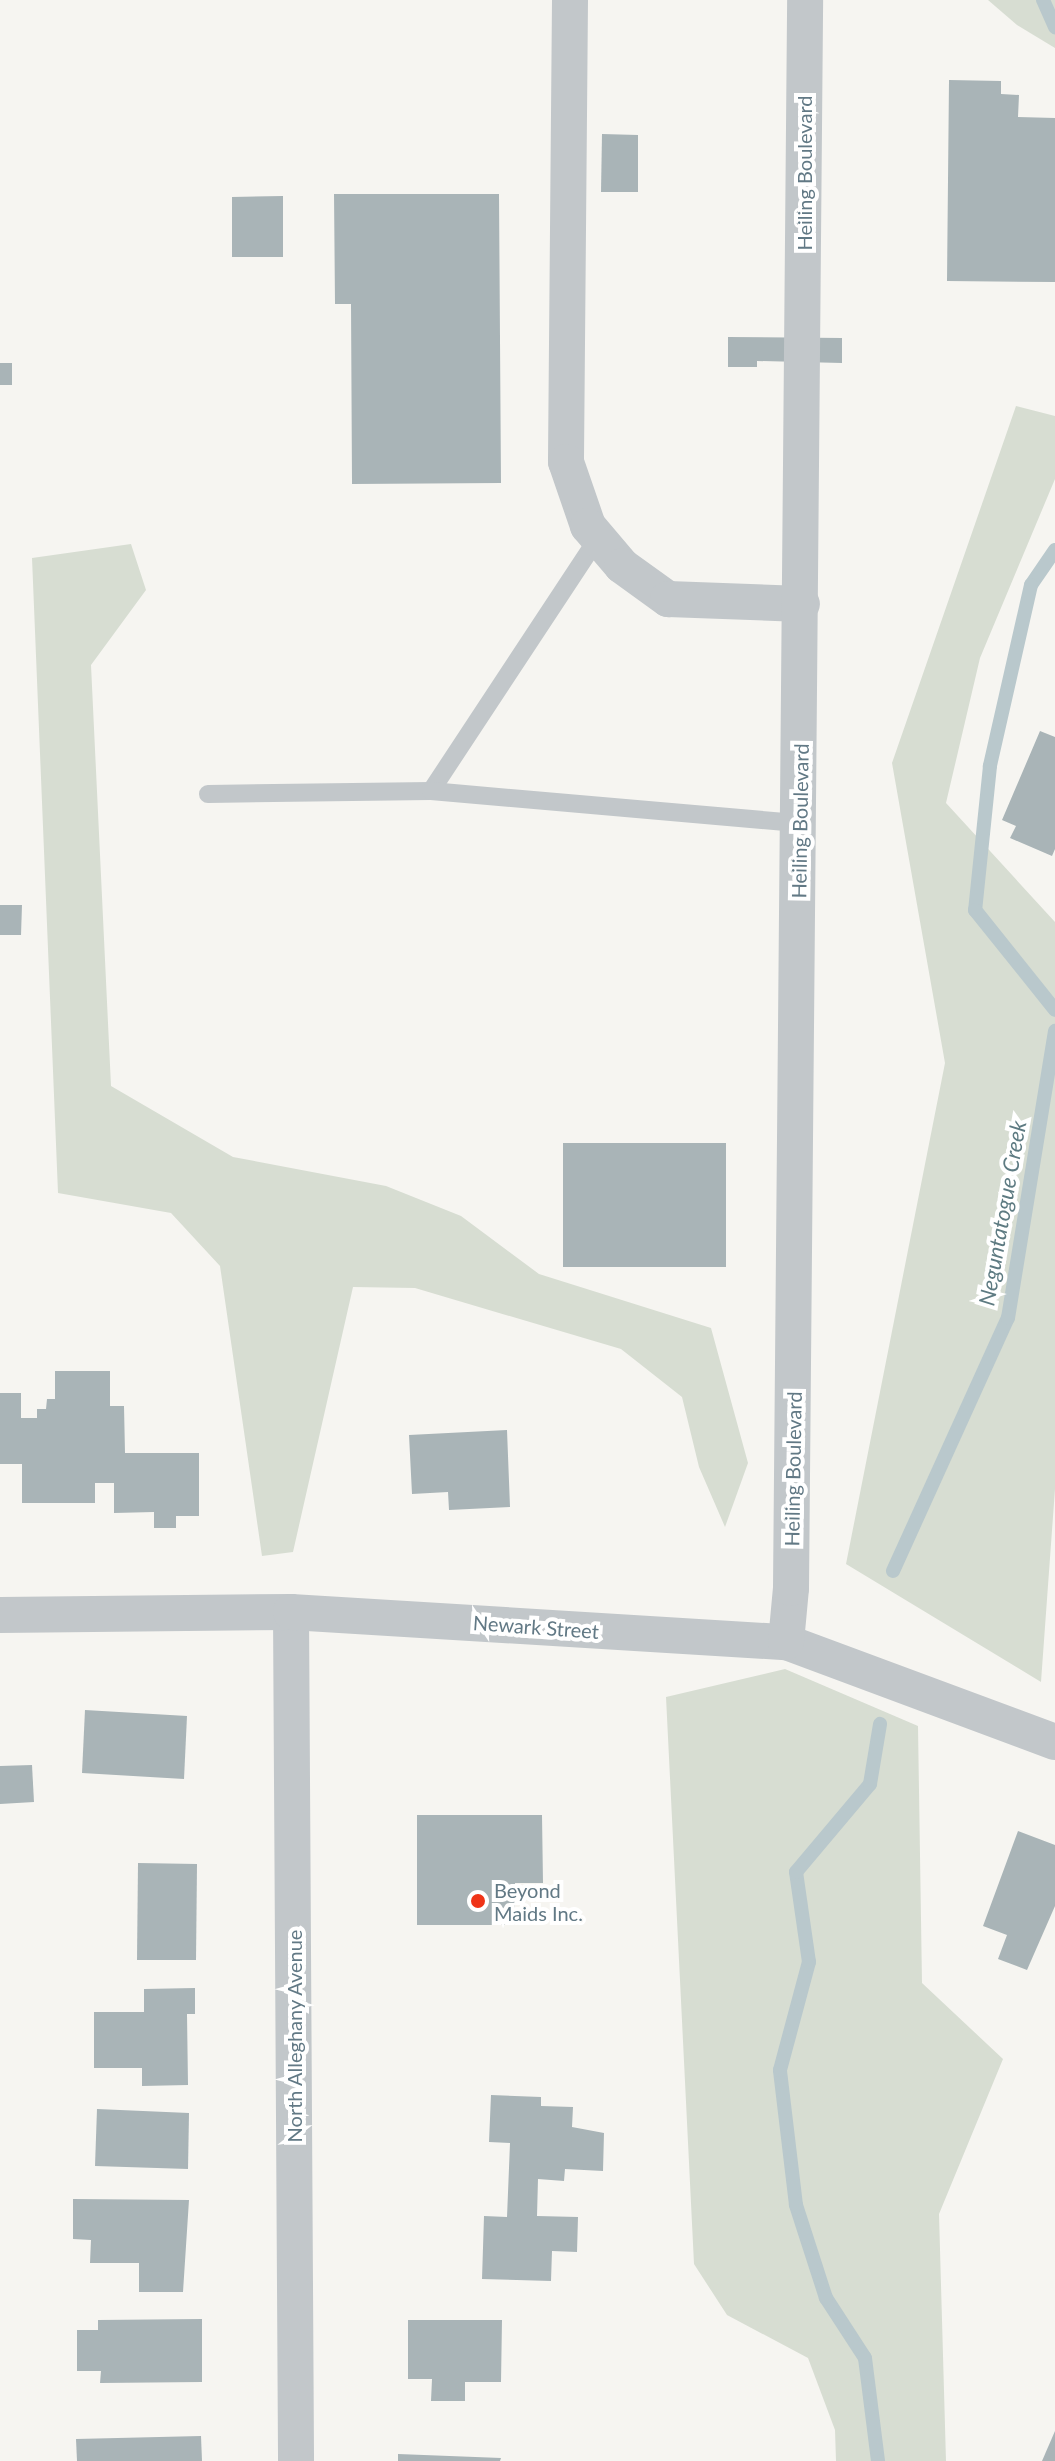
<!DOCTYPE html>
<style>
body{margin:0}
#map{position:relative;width:1055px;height:2461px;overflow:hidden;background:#f6f5f1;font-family:Lato,sans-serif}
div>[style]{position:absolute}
.green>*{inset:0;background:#d7ddd2}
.stream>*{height:14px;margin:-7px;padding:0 7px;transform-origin:7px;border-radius:7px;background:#b9c8cc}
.building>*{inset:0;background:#a9b4b7}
.lane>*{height:18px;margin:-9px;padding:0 9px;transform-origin:9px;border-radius:9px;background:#c2c7ca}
.street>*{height:36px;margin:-18px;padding:0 18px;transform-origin:18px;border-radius:18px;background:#c2c7ca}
.dots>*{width:22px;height:22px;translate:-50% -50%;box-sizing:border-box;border:4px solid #fff;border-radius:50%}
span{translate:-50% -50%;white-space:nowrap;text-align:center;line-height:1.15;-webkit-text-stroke:8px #fff;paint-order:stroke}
.street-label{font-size:20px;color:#627985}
.poi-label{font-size:20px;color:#627985}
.left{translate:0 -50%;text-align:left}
.water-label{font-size:22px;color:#5e7b82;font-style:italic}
</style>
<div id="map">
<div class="green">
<div style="clip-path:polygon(988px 0,1055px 0,1055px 48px,1017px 25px)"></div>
<div style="clip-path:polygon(1016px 406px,1055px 416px,1055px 479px,980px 658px,946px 803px,1055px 922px,1055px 1489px,1041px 1682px,846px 1564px,945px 1063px,892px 763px)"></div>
<div style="clip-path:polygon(131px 544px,146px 590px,91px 665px,111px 1086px,233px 1157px,386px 1186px,461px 1216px,539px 1274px,711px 1328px,748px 1463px,725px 1527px,699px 1467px,682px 1397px,621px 1349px,415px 1288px,353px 1287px,293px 1552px,262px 1556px,220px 1266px,171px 1213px,58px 1193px,32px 558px)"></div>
<div style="clip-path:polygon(785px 1669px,918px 1726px,922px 1983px,1003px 2059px,939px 2214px,946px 2461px,836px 2461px,835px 2430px,808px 2358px,727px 2315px,694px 2264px,666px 1697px)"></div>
</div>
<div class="stream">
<div style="left:1043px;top:0;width:30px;rotate:66deg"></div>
<div style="left:1055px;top:550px;width:42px;rotate:124.4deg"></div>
<div style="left:1031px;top:585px;width:186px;rotate:102.8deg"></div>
<div style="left:990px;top:766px;width:145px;rotate:95.9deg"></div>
<div style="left:975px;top:910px;width:128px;rotate:51.3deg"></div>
<div style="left:893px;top:1571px;width:278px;rotate:-65.6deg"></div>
<div style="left:1008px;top:1318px;width:291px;rotate:-80.7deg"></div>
<div style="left:878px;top:2461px;width:104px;rotate:-97.2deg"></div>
<div style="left:865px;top:2358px;width:72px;rotate:-123deg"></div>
<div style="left:826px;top:2298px;width:98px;rotate:-107.9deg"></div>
<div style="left:796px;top:2205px;width:136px;rotate:-96.8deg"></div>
<div style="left:780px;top:2070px;width:112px;rotate:-75deg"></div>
<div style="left:809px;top:1962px;width:91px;rotate:-98.2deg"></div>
<div style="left:796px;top:1872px;width:115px;rotate:-49.9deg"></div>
<div style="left:870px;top:1784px;width:61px;rotate:-80.5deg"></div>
</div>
<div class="building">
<div style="clip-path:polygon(949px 80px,1001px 81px,1001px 94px,1019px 95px,1018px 117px,1055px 118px,1055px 282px,947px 281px)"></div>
<div style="clip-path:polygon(602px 134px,638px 135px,638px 192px,601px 192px)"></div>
<div style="clip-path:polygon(334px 194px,499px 194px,501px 483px,352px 484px,351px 304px,335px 304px)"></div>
<div style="clip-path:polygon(283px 196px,283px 257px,232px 257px,232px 197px)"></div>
<div style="clip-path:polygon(728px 337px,842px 338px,842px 363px,757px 361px,757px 367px,728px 367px)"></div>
<div style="clip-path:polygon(0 363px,12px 363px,12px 385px,0 385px)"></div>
<div style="clip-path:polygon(1040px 731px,1055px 737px,1055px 849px,1052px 856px,1010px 838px,1016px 826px,1002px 820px)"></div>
<div style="clip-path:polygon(0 905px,22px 905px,21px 935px,0 935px)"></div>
<div style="clip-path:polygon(563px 1143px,726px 1143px,726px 1267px,563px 1267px)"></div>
<div style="clip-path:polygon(55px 1371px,110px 1371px,110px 1406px,124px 1406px,125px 1453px,199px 1453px,199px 1516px,176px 1516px,176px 1528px,154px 1528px,154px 1512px,114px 1513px,114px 1483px,95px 1483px,95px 1503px,22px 1503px,22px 1464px,0 1464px,0 1393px,21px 1393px,21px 1418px,37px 1418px,37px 1409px,46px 1409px,47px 1399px,55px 1399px)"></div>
<div style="clip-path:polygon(507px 1430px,510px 1507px,449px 1510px,448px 1492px,412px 1494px,409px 1435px)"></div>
<div style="clip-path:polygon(85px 1710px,187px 1716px,184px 1779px,82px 1773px)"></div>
<div style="clip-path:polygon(32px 1765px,34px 1802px,0 1804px,0 1766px)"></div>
<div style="clip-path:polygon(417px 1815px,542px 1815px,543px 1883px,515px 1883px,515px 1925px,417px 1925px)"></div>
<div style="clip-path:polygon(1018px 1831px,1055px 1845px,1055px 1906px,1027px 1970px,998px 1959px,1007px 1935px,983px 1926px)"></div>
<div style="clip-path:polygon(138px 1863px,197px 1864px,196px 1960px,137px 1960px)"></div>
<div style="clip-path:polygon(195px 1988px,195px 2014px,187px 2014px,188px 2085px,142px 2086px,142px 2068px,94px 2068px,94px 2012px,144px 2012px,144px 1989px)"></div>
<div style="clip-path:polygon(491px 2095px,541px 2097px,541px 2106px,573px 2107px,572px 2127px,604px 2133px,603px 2171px,565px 2169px,564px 2181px,538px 2179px,537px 2216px,578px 2217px,577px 2252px,552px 2251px,551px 2281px,482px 2279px,484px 2216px,507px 2217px,510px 2143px,489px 2142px)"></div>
<div style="clip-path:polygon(97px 2109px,189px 2113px,188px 2169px,95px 2166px)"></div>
<div style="clip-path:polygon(73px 2199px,189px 2200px,183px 2292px,139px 2292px,139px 2263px,90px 2263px,91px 2240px,73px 2239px)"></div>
<div style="clip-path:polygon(202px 2319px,202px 2382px,100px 2383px,101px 2371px,77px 2371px,77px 2330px,98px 2330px,98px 2320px)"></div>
<div style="clip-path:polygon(408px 2320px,502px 2320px,501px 2382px,465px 2382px,465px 2401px,431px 2401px,432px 2379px,408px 2379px)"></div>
<div style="clip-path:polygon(1055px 2431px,1055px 2461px,1042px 2461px)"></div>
<div style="clip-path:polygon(201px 2436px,202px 2461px,77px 2461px,76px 2439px)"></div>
<div style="clip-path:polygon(398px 2454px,501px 2458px,500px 2461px,398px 2461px)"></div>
</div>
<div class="lane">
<div style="left:431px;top:791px;width:303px;rotate:-56.6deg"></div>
<div style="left:208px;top:794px;width:223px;rotate:-0.8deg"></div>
<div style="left:431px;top:791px;width:370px;rotate:5deg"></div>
</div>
<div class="street">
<div style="left:570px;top:0;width:462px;rotate:90.5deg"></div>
<div style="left:566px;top:462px;width:68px;rotate:71deg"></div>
<div style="left:588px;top:526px;width:52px;rotate:49.6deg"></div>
<div style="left:622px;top:566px;width:57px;rotate:35.7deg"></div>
<div style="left:668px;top:599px;width:134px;rotate:2.1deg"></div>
<div style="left:291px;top:1612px;width:849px;rotate:89.66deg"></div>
<div style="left:0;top:1615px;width:291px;rotate:-0.6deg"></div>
<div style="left:291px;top:1612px;width:496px;rotate:3.5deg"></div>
<div style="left:786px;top:1642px;width:287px;rotate:20.4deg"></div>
<div style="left:786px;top:1642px;width:54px;rotate:-84.7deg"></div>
<div style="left:791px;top:1588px;width:1588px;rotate:-89.49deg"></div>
</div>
<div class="dots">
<div style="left:478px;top:1901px;background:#ef3418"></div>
</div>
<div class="street-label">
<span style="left:804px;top:173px;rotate:-90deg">Heiling Boulevard</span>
<span style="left:800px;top:821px;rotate:-89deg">Heiling Boulevard</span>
<span style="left:793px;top:1469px;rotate:-89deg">Heiling Boulevard</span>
<span style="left:536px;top:1627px;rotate:4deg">Newark Street</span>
<span style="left:294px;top:2036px;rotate:-90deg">North Alleghany Avenue</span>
</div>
<div class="poi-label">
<span class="left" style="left:494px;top:1902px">Beyond<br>Maids Inc.</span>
</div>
<div class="water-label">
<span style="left:1002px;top:1213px;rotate:-80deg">Neguntatogue Creek</span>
</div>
</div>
